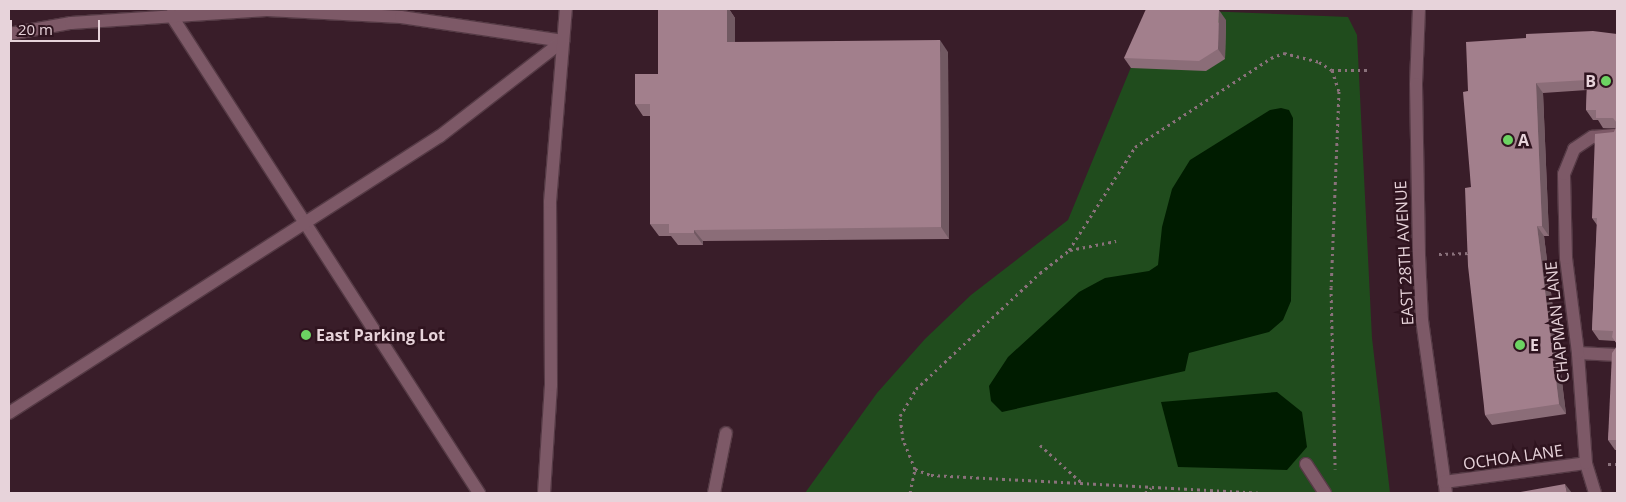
<!DOCTYPE html>
<style>
body{margin:0}
#map{position:relative;width:1626px;height:502px;overflow:hidden;background:#391d29;font-family:"Open Sans",sans-serif}
div>[style]{position:absolute}
.green>*{inset:0;background:#204c1d}
.water>*{inset:0;background:#001c00}
.path>*{height:3px;margin-top:-1.5px;transform-origin:0;background:repeating-linear-gradient(90deg,#8a717b 0 2.5px,transparent 0 6.5px)}
.roads{filter:drop-shadow(1px 0 #553a45) drop-shadow(-1px 0 #553a45) drop-shadow(0 1px #553a45) drop-shadow(0 -1px #553a45)}
.minor>*{height:12px;margin:-6px;padding:0 6px;transform-origin:6px;border-radius:6px;background:#7d5967}
.wall>*{inset:0;background:#8b6d78}
.shaded-wall>*{inset:0;background:#715962}
.building>*{inset:0;background:#a27f8c}
.dots>*{width:14px;height:14px;translate:-50% -50%;box-sizing:border-box;border:2px solid #2f141f;border-radius:50%}
span{translate:-50% -50%;white-space:nowrap;text-align:center;line-height:1.15;-webkit-text-stroke:5px #2f141f;paint-order:stroke}
.poi-label{font-size:16px;color:#e7d3da;font-weight:700}
.right{translate:-100% -50%;text-align:right}
.left{translate:0 -50%;text-align:left}
.street-label{font-size:16px;color:#e7d3da}
.frame{position:absolute;inset:0;border:10px solid #e7d3da;pointer-events:none}
.scale{position:absolute;left:10px;top:20px;width:90px;height:22px;box-sizing:border-box;border:2px solid #e7d3da;border-top:0;padding-left:6px;font-size:15px;line-height:18px;white-space:nowrap;color:#e7d3da;-webkit-text-stroke:4px #2f141f;paint-order:stroke}
</style>
<div id="map">
<div class="green">
<div style="clip-path:polygon(1155px 9px,1348px 17px,1357px 35px,1372px 338px,1390px 493px,805px 493px,877px 393px,925px 339px,971px 295px,1068px 220px)"></div>
</div>
<div class="water">
<div style="clip-path:polygon(1281px 108px,1289px 110px,1293px 118px,1291px 301px,1283px 320px,1269px 332px,1189px 353px,1185px 371px,1002px 412px,991px 401px,989px 386px,1008px 357px,1079px 292px,1105px 278px,1149px 271px,1158px 265px,1162px 227px,1172px 189px,1190px 160px,1270px 110px)"></div>
<div style="clip-path:polygon(1277px 392px,1302px 412px,1307px 447px,1287px 470px,1178px 467px,1161px 402px)"></div>
</div>
<div class="path">
<div style="left:1332px;top:70px;width:37px"></div>
<div style="left:1070px;top:250px;width:47px;rotate:-11.1deg"></div>
<div style="left:1439px;top:254px;width:31px;rotate:-2deg"></div>
<div style="left:1040px;top:445px;width:58px;rotate:42.2deg"></div>
<div style="left:1608px;top:464px;width:9px"></div>
<div style="left:915px;top:469px;width:17px;rotate:21deg"></div>
<div style="left:931px;top:475px;width:329px;rotate:3.1deg"></div>
<div style="left:910px;top:493px;width:25px;rotate:-78deg"></div>
<div style="left:915px;top:469px;width:31px;rotate:-112deg"></div>
<div style="left:903px;top:440px;width:24px;rotate:-97deg"></div>
<div style="left:900px;top:416px;width:31px;rotate:-59deg"></div>
<div style="left:916px;top:389px;width:170px;rotate:-43.1deg"></div>
<div style="left:1040px;top:273px;width:37px;rotate:-38deg"></div>
<div style="left:1069px;top:250px;width:122px;rotate:-57.3deg"></div>
<div style="left:1135px;top:147px;width:163px;rotate:-33.2deg"></div>
<div style="left:1271px;top:58px;width:14px;rotate:-21deg"></div>
<div style="left:1284px;top:53px;width:36px;rotate:14deg"></div>
<div style="left:1319px;top:62px;width:15px;rotate:32deg"></div>
<div style="left:1332px;top:70px;width:22px;rotate:72deg"></div>
<div style="left:1339px;top:91px;width:196px;rotate:92.3deg"></div>
<div style="left:1331px;top:287px;width:182px;rotate:88.7deg"></div>
<div style="left:1145px;top:493px;width:8px;rotate:-40deg"></div>
</div>
<div class="roads">
<div class="minor">
<div style="left:1419px;top:9px;width:75px;rotate:92.3deg"></div>
<div style="left:1416px;top:84px;width:171px;rotate:89deg"></div>
<div style="left:1419px;top:255px;width:65px;rotate:87.4deg"></div>
<div style="left:1422px;top:320px;width:175px;rotate:82.1deg"></div>
<div style="left:171px;top:15px;width:569px;rotate:57.2deg"></div>
<div style="left:9px;top:34px;width:63px;rotate:-10.1deg"></div>
<div style="left:71px;top:23px;width:196px;rotate:-3.8deg"></div>
<div style="left:267px;top:10px;width:134px;rotate:3deg"></div>
<div style="left:401px;top:17px;width:164px;rotate:8.4deg"></div>
<div style="left:1578px;top:353px;width:39px;rotate:3deg"></div>
<div style="left:9px;top:413px;width:512px;rotate:-32.73deg"></div>
<div style="left:440px;top:136px;width:155px;rotate:-37.7deg"></div>
<div style="left:1306px;top:464px;width:35px;rotate:57deg"></div>
<div style="left:1444px;top:482px;width:143px;rotate:-7.6deg"></div>
<div style="left:544px;top:493px;width:108px;rotate:-86.3deg"></div>
<div style="left:551px;top:385px;width:183px;rotate:-90.3deg"></div>
<div style="left:550px;top:202px;width:194px;rotate:-85.3deg"></div>
<div style="left:714px;top:493px;width:61px;rotate:-78.7deg"></div>
<div style="left:1595px;top:493px;width:31px;rotate:-107deg"></div>
<div style="left:1586px;top:463px;width:110px;rotate:-94.2deg"></div>
<div style="left:1578px;top:353px;width:96px;rotate:-97.2deg"></div>
<div style="left:1566px;top:258px;width:84px;rotate:-91.4deg"></div>
<div style="left:1564px;top:174px;width:27px;rotate:-68deg"></div>
<div style="left:1574px;top:149px;width:22px;rotate:-34deg"></div>
<div style="left:1592px;top:137px;width:25px;rotate:-5deg"></div>
</div>
</div>
<div class="wall">
<div style="clip-path:polygon(658px 9px,729px 9px,735px 18px,735px 42px,948px 52px,949px 239px,703px 241px,703px 245px,678px 245px,671px 236px,659px 236px,650px 224px,650px 116px,643px 116px,635px 104px,658px 74px)"></div>
<div style="clip-path:polygon(1226px 20px,1225px 59px,1206px 71px,1131px 68px,1124px 58px)"></div>
<div style="clip-path:polygon(1617px 34px,1617px 344px,1615px 341px,1599px 340px,1592px 330px,1597px 225px,1592px 218px,1614px 132px,1616px 128px,1603px 128px,1598px 120px,1593px 120px,1586px 110px,1587px 90px,1543px 93px,1549px 236px,1544px 236px,1566px 414px,1492px 425px,1485px 415px,1471px 187px,1468px 91px)"></div>
<div style="clip-path:polygon(1617px 346px,1617px 450px,1615px 450px,1608px 440px)"></div>
</div>
<div class="shaded-wall">
<div style="clip-path:polygon(727px 9px,729px 9px,735px 18px,735px 54px,727px 42px)"></div>
<div style="clip-path:polygon(1219px 10px,1226px 20px,1225px 59px,1218px 49px)"></div>
<div style="clip-path:polygon(940px 40px,948px 52px,949px 239px,941px 227px)"></div>
<div style="clip-path:polygon(1536px 83px,1543px 93px,1549px 236px,1542px 226px)"></div>
<div style="clip-path:polygon(1537px 226px,1544px 236px,1566px 414px,1559px 404px)"></div>
<div style="clip-path:polygon(694px 230px,703px 241px,703px 245px,694px 233px)"></div>
<div style="clip-path:polygon(1565px 484px,1572px 493px,1567px 493px)"></div>
</div>
<div class="building">
<div style="clip-path:polygon(658px 9px,727px 9px,727px 42px,940px 40px,941px 227px,694px 230px,694px 233px,669px 233px,669px 224px,650px 224px,650px 104px,635px 104px,635px 74px,658px 74px)"></div>
<div style="clip-path:polygon(1146px 9px,1186px 9px,1219px 10px,1218px 49px,1199px 61px,1124px 58px)"></div>
<div style="clip-path:polygon(1593px 31px,1617px 34px,1617px 123px,1613px 118px,1596px 118px,1596px 110px,1586px 110px,1587px 80px,1536px 83px,1542px 226px,1537px 226px,1559px 404px,1485px 415px,1468px 266px,1465px 188px,1471px 187px,1463px 92px,1468px 91px,1466px 42px,1526px 38px,1526px 34px)"></div>
<div style="clip-path:polygon(1617px 125px,1617px 344px,1612px 337px,1613px 331px,1592px 330px,1597px 218px,1592px 218px,1595px 134px,1614px 132px)"></div>
<div style="clip-path:polygon(1617px 346px,1617px 440px,1608px 440px,1612px 353px)"></div>
<div style="clip-path:polygon(1565px 484px,1567px 493px,1515px 493px)"></div>
</div>
<div class="dots">
<div style="left:1606px;top:81px;background:#6cd362"></div>
<div style="left:1508px;top:140px;background:#6cd362"></div>
<div style="left:306px;top:335px;background:#6cd362"></div>
<div style="left:1520px;top:345px;background:#6cd362"></div>
</div>
<div class="poi-label">
<span class="right" style="left:1596px;top:81px">B</span>
<span class="left" style="left:1518px;top:140px">A</span>
<span class="left" style="left:316px;top:335px">East Parking Lot</span>
<span class="left" style="left:1530px;top:345px">E</span>
</div>
<div class="street-label">
<span style="left:1404px;top:253px;rotate:-93deg">EAST 28TH AVENUE</span>
<span style="left:1557px;top:322px;rotate:-96deg">CHAPMAN LANE</span>
<span style="left:1513px;top:457px;rotate:-8deg">OCHOA LANE</span>
</div>
<div class="frame"></div>
<div class="scale">20 m</div>
</div>
